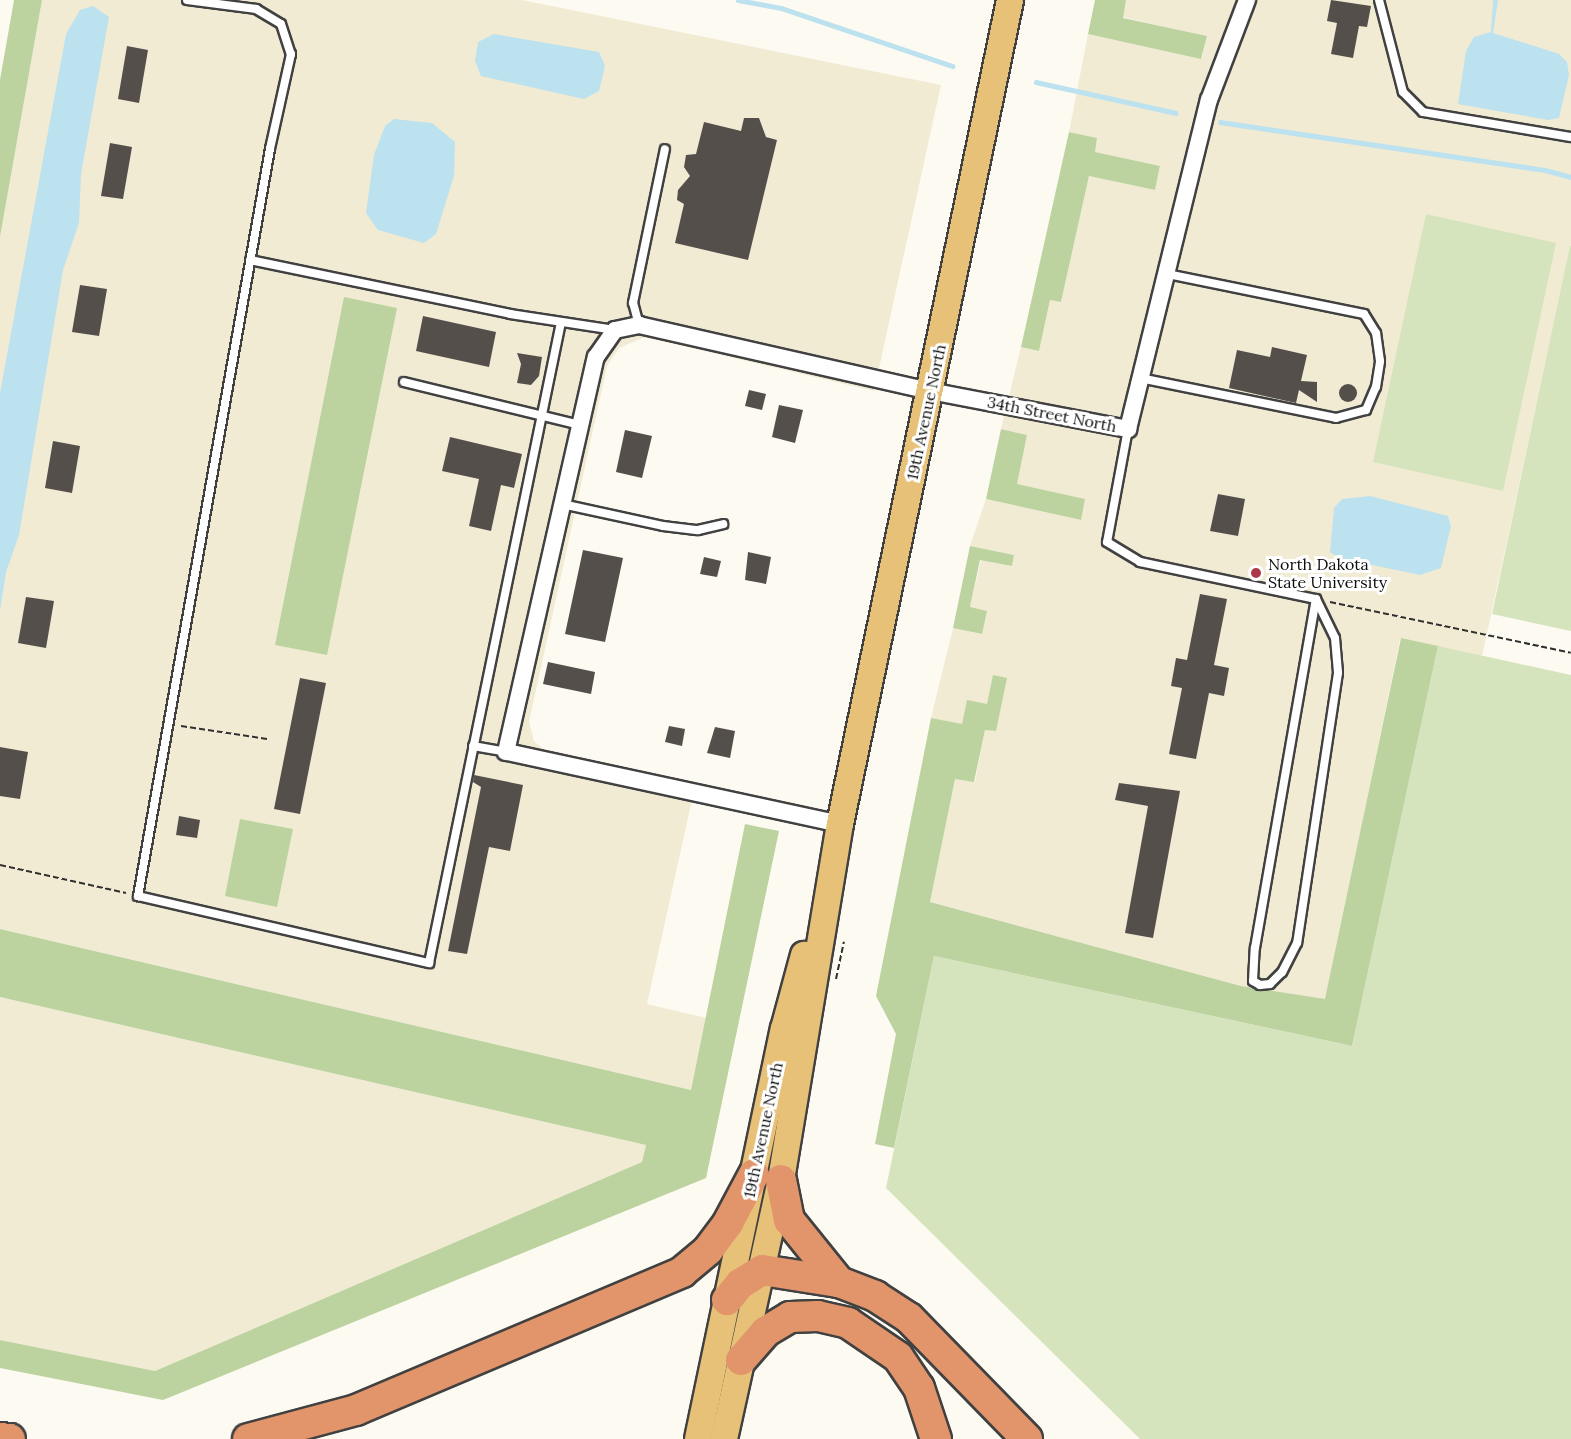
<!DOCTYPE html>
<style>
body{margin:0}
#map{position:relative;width:1571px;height:1439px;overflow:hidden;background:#fdfaf1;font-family:Lora,serif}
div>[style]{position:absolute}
.farmland>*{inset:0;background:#f1ebd4}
.green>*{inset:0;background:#d6e4be}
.forest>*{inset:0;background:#bcd3a0}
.water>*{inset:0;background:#bce1ef}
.stream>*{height:4.5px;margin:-2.25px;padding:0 2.25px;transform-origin:2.25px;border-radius:2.25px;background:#bce1ef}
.building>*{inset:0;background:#554f4c}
.round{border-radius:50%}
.path>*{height:2px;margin-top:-1px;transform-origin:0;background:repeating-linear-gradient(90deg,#303030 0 6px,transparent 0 9px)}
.roads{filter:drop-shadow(2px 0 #414141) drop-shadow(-2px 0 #414141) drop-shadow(0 2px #414141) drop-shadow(0 -2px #414141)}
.lane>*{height:8px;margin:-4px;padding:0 4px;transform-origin:4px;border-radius:4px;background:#fff}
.street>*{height:16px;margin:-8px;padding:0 8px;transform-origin:8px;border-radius:8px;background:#fff}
.primary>*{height:26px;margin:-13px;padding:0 13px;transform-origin:13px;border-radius:13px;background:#e7c177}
.highway>*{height:30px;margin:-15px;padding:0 15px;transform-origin:15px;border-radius:15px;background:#e2956a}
.dots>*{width:16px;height:16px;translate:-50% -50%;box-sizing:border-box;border:3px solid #fff;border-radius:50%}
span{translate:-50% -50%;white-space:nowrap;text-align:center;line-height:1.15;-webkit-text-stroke:6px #fff;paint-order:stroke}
.street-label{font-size:16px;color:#0e0e0e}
.poi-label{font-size:16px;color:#0e0e0e}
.left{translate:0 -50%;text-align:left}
</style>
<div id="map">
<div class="farmland">
<div style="clip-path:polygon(42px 0,522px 0,941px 85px,874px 391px,645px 337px,619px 348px,607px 366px,529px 722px,534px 741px,550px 755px,695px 786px,647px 1004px,706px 1018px,691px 1090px,0 929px,0 237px)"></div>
<div style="clip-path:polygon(1126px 0,1571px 0,1571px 245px,1482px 656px,1400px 639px,1326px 1000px,1241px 986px,930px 902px,955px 778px,975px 782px,985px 729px,995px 731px,987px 704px,962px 725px,931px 718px,953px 628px,982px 634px,970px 608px,981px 560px,1012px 566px,1014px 555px,970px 546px,986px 499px,1080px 520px,1085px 499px,1016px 484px,1027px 435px,1001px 429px,1021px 347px,1039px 351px,1050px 300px,1061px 302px,1089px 176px,1155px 190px,1160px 166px,1094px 152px,1097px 138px,1069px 132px,1088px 34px,1202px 58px,1206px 36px,1122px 17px)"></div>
<div style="clip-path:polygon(0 997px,646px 1145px,642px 1162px,155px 1371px,0 1340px)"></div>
</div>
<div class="green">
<div style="clip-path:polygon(1426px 214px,1556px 243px,1503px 491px,1373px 462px)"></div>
<div style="clip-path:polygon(1570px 246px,1571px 246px,1571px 631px,1492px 614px)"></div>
<div style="clip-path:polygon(1438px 646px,1571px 675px,1571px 1439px,1140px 1439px,886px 1188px,934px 956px,1352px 1046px)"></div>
</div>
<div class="forest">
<div style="clip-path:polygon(14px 0,42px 0,0 237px,0 80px)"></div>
<div style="clip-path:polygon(1095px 0,1126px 0,1123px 18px,1207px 36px,1201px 59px,1088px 34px)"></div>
<div style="clip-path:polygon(1069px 132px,1097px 138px,1095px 152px,1160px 166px,1155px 190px,1089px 176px,1061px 302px,1050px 300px,1039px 351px,1021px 347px)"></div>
<div style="clip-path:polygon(344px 297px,397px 308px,327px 655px,275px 645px)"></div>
<div style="clip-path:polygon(1001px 429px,1027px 435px,1017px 484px,1085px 499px,1081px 520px,986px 499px)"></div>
<div style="clip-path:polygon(970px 546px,1014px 555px,1012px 566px,980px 560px,970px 607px,987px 611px,982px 634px,953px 628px)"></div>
<div style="clip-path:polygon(1401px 638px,1438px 646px,1352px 1046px,934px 956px,894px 1148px,875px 1144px,896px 1034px,876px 996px,931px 718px,962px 724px,967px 700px,987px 704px,993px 675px,1007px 678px,996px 731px,985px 730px,974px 782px,955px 779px,930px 902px,1241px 986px,1325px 999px)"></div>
<div style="clip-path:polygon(240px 819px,293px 829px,277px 907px,225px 896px)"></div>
<div style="clip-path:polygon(745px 824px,779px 831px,706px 1178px,163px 1400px,0 1368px,0 1340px,155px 1371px,642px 1162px,646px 1145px,0 997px,0 929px,691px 1090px)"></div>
</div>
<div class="water">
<div style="clip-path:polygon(1493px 0,1498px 0,1493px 33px,1559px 54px,1567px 62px,1569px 75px,1559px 118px,1548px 120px,1458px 104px,1466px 51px,1474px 37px,1491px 32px)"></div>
<div style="clip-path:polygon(93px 6px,109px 17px,81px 174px,79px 223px,63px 270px,19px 535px,6px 572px,0 611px,0 393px,66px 34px,80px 10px)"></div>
<div style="clip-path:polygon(494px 34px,599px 52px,605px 66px,599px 91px,584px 99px,481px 76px,475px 61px,478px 42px)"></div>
<div style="clip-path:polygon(394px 119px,432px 123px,455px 142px,454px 176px,436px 234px,424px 243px,378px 230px,366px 213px,374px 155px,385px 126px)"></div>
<div style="clip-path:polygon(1370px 496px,1448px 516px,1451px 526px,1441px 568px,1420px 575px,1339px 558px,1330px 552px,1334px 508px,1342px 499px)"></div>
</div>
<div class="stream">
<div style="left:738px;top:0;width:44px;rotate:10.5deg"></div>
<div style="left:781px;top:8px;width:181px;rotate:18.7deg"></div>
<div style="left:1036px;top:82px;width:143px;rotate:12.5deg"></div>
<div style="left:1220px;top:122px;width:329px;rotate:8.4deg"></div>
<div style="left:1545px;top:170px;width:27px;rotate:15deg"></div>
</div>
<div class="building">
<div style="clip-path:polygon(1331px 0,1371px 6px,1367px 27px,1359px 26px,1353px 58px,1331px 54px,1337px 23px,1327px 21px)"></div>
<div style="clip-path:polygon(127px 46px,148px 50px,139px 103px,118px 99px)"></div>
<div style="clip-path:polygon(744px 118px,759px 118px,766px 137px,777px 140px,748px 260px,675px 243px,684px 204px,677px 200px,678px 190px,690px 176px,684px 167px,686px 155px,696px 154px,704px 122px,741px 131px)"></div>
<div style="clip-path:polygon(110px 143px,132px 147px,123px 199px,101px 196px)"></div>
<div style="clip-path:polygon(80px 285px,107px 289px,99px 336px,72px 332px)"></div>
<div style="clip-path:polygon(423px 316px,496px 332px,489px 367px,416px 351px)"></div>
<div style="clip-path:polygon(1272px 347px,1307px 355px,1301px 381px,1317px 382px,1317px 402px,1299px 390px,1296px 403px,1229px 388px,1237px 350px,1270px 357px)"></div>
<div style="clip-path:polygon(517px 353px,542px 357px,539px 376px,531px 385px,517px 383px,521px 364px)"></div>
<div class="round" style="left:1339px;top:384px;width:18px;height:18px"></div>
<div style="clip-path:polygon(749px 390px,766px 394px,762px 410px,745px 406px)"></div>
<div style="clip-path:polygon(779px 405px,803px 410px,795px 443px,772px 437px)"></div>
<div style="clip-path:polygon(625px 430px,652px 436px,642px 478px,616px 472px)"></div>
<div style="clip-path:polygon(450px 437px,522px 454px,514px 488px,501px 485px,491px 531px,469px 526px,479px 479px,442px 471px)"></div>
<div style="clip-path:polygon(53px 441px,80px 446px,72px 493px,45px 488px)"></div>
<div style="clip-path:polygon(1218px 494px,1245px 499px,1238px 536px,1210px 531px)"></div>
<div style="clip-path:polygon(583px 550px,623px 558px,605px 642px,565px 634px)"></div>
<div style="clip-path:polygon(748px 552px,771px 557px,766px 584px,745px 580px)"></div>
<div style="clip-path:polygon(704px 557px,721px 561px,717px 577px,700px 574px)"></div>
<div style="clip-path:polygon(1200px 594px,1227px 599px,1214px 665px,1229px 668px,1224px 696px,1209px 693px,1196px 759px,1169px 754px,1182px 688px,1171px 686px,1176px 658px,1187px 660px)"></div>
<div style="clip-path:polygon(26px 597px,54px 601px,46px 648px,18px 643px)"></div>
<div style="clip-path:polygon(548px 662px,595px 672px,591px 694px,543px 684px)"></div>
<div style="clip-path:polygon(300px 678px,326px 683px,300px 814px,274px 809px)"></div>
<div style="clip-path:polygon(669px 726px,685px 729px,682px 746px,665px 742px)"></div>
<div style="clip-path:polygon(715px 727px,735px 731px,730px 758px,707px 753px)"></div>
<div style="clip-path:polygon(0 747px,28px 752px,20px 799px,0 796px)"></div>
<div style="clip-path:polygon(474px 775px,523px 785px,510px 851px,489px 847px,467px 954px,448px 951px,481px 787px,473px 782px)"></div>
<div style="clip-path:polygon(1119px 783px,1180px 791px,1153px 938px,1125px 933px,1148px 806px,1115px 800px)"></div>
<div style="clip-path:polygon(179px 816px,200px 820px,197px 838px,176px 835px)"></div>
</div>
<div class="path">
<div style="left:1330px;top:602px;width:246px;rotate:11.9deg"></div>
<div style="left:181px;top:726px;width:87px;rotate:8.6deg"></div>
<div style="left:0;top:865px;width:129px;rotate:12.5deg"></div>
<div style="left:836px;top:979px;width:38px;rotate:-78deg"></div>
</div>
<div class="roads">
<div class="lane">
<div style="left:187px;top:0;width:70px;rotate:7.4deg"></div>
<div style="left:256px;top:9px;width:29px;rotate:31deg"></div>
<div style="left:281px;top:24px;width:32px;rotate:72deg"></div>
<div style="left:291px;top:54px;width:97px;rotate:102.5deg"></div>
<div style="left:270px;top:149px;width:759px;rotate:100.02deg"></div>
<div style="left:138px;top:896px;width:299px;rotate:13deg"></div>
<div style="left:429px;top:963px;width:654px;rotate:-78.36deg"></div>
<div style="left:1379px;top:0;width:95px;rotate:75.4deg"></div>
<div style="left:1403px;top:92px;width:28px;rotate:45deg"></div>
<div style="left:1423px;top:112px;width:150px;rotate:9.6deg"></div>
<div style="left:250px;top:260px;width:266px;rotate:11.7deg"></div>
<div style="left:510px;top:314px;width:106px;rotate:8.7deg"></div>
<div style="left:639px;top:325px;width:23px;rotate:-105deg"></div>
<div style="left:633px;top:303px;width:157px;rotate:-78.3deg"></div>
<div style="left:1140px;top:378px;width:200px;rotate:11.5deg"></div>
<div style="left:1336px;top:418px;width:31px;rotate:-15deg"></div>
<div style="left:1366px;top:410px;width:25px;rotate:-67deg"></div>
<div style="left:1376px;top:387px;width:26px;rotate:-81deg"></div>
<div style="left:1380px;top:361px;width:28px;rotate:-98deg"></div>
<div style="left:1376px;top:333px;width:22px;rotate:-122deg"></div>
<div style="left:1364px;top:314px;width:205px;rotate:-168.5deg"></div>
<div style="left:404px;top:382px;width:182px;rotate:13.7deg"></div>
<div style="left:1128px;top:429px;width:115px;rotate:100.5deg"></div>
<div style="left:1107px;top:542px;width:39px;rotate:31deg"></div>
<div style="left:1140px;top:562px;width:180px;rotate:11.9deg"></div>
<div style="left:562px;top:504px;width:103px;rotate:12.3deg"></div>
<div style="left:663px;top:526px;width:35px;rotate:7deg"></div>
<div style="left:698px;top:530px;width:26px;rotate:-13deg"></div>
<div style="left:1316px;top:599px;width:43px;rotate:64deg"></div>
<div style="left:1335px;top:638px;width:35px;rotate:85deg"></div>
<div style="left:1338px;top:673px;width:273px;rotate:98.6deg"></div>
<div style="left:1297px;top:943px;width:33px;rotate:117deg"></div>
<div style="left:1282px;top:972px;width:17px;rotate:135deg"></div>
<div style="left:1270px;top:984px;width:10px;rotate:174deg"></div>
<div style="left:1260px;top:985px;width:8px;rotate:-150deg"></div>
<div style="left:1253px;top:981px;width:33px;rotate:-87deg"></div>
<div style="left:1255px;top:948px;width:354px;rotate:-80.1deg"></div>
<div style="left:473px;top:746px;width:34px;rotate:10deg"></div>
</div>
<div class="street">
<div style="left:840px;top:824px;width:342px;rotate:-167.8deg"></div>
<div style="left:506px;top:752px;width:405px;rotate:-77.2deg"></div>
<div style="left:596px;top:357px;width:33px;rotate:-55deg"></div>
<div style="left:615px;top:330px;width:25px;rotate:-12deg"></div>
<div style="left:639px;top:325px;width:298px;rotate:12.8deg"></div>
<div style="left:930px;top:391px;width:202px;rotate:10.9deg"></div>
<div style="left:1128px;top:429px;width:339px;rotate:-76.2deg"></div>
<div style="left:1209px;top:100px;width:107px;rotate:-69.2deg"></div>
</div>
<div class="primary">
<div style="left:698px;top:1439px;width:419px;rotate:-78.2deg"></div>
<div style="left:784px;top:1029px;width:77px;rotate:-74.9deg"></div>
<div style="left:724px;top:1439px;width:265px;rotate:-77.6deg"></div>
<div style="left:781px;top:1180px;width:361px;rotate:-80.6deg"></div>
<div style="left:840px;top:824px;width:841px;rotate:-78.34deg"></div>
</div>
<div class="highway">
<div style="left:781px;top:1180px;width:41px;rotate:78.7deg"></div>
<div style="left:789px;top:1220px;width:80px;rotate:51.1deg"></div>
<div style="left:727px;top:1300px;width:21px;rotate:-51deg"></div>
<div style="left:740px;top:1284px;width:26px;rotate:-32deg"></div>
<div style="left:762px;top:1270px;width:78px;rotate:8.9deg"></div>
<div style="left:839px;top:1282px;width:39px;rotate:21deg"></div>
<div style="left:875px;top:1296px;width:40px;rotate:32.9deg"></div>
<div style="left:909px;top:1318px;width:169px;rotate:45.7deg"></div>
<div style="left:741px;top:1360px;width:37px;rotate:-49deg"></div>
<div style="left:765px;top:1332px;width:29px;rotate:-31deg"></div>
<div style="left:790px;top:1317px;width:28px;rotate:-2deg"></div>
<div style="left:818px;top:1316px;width:31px;rotate:13deg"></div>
<div style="left:848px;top:1323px;width:60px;rotate:34.2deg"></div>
<div style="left:898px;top:1357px;width:37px;rotate:56deg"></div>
<div style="left:919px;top:1388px;width:54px;rotate:71.6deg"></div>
<div style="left:0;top:1438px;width:10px;rotate:6deg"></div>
<div style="left:248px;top:1439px;width:112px;rotate:-15deg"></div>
<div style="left:356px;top:1410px;width:354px;rotate:-22.9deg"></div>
<div style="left:682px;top:1272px;width:34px;rotate:-40deg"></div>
<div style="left:708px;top:1250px;width:34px;rotate:-53deg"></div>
<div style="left:728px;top:1223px;width:55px;rotate:-62deg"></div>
</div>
</div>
<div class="dots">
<div style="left:1256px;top:573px;background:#ad3748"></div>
</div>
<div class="street-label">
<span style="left:926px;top:412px;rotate:-78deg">19th Avenue North</span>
<span style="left:1052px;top:414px;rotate:11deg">34th Street North</span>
<span style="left:763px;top:1130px;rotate:-78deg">19th Avenue North</span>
</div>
<div class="poi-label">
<span class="left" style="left:1268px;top:573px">North Dakota<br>State University</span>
</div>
</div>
